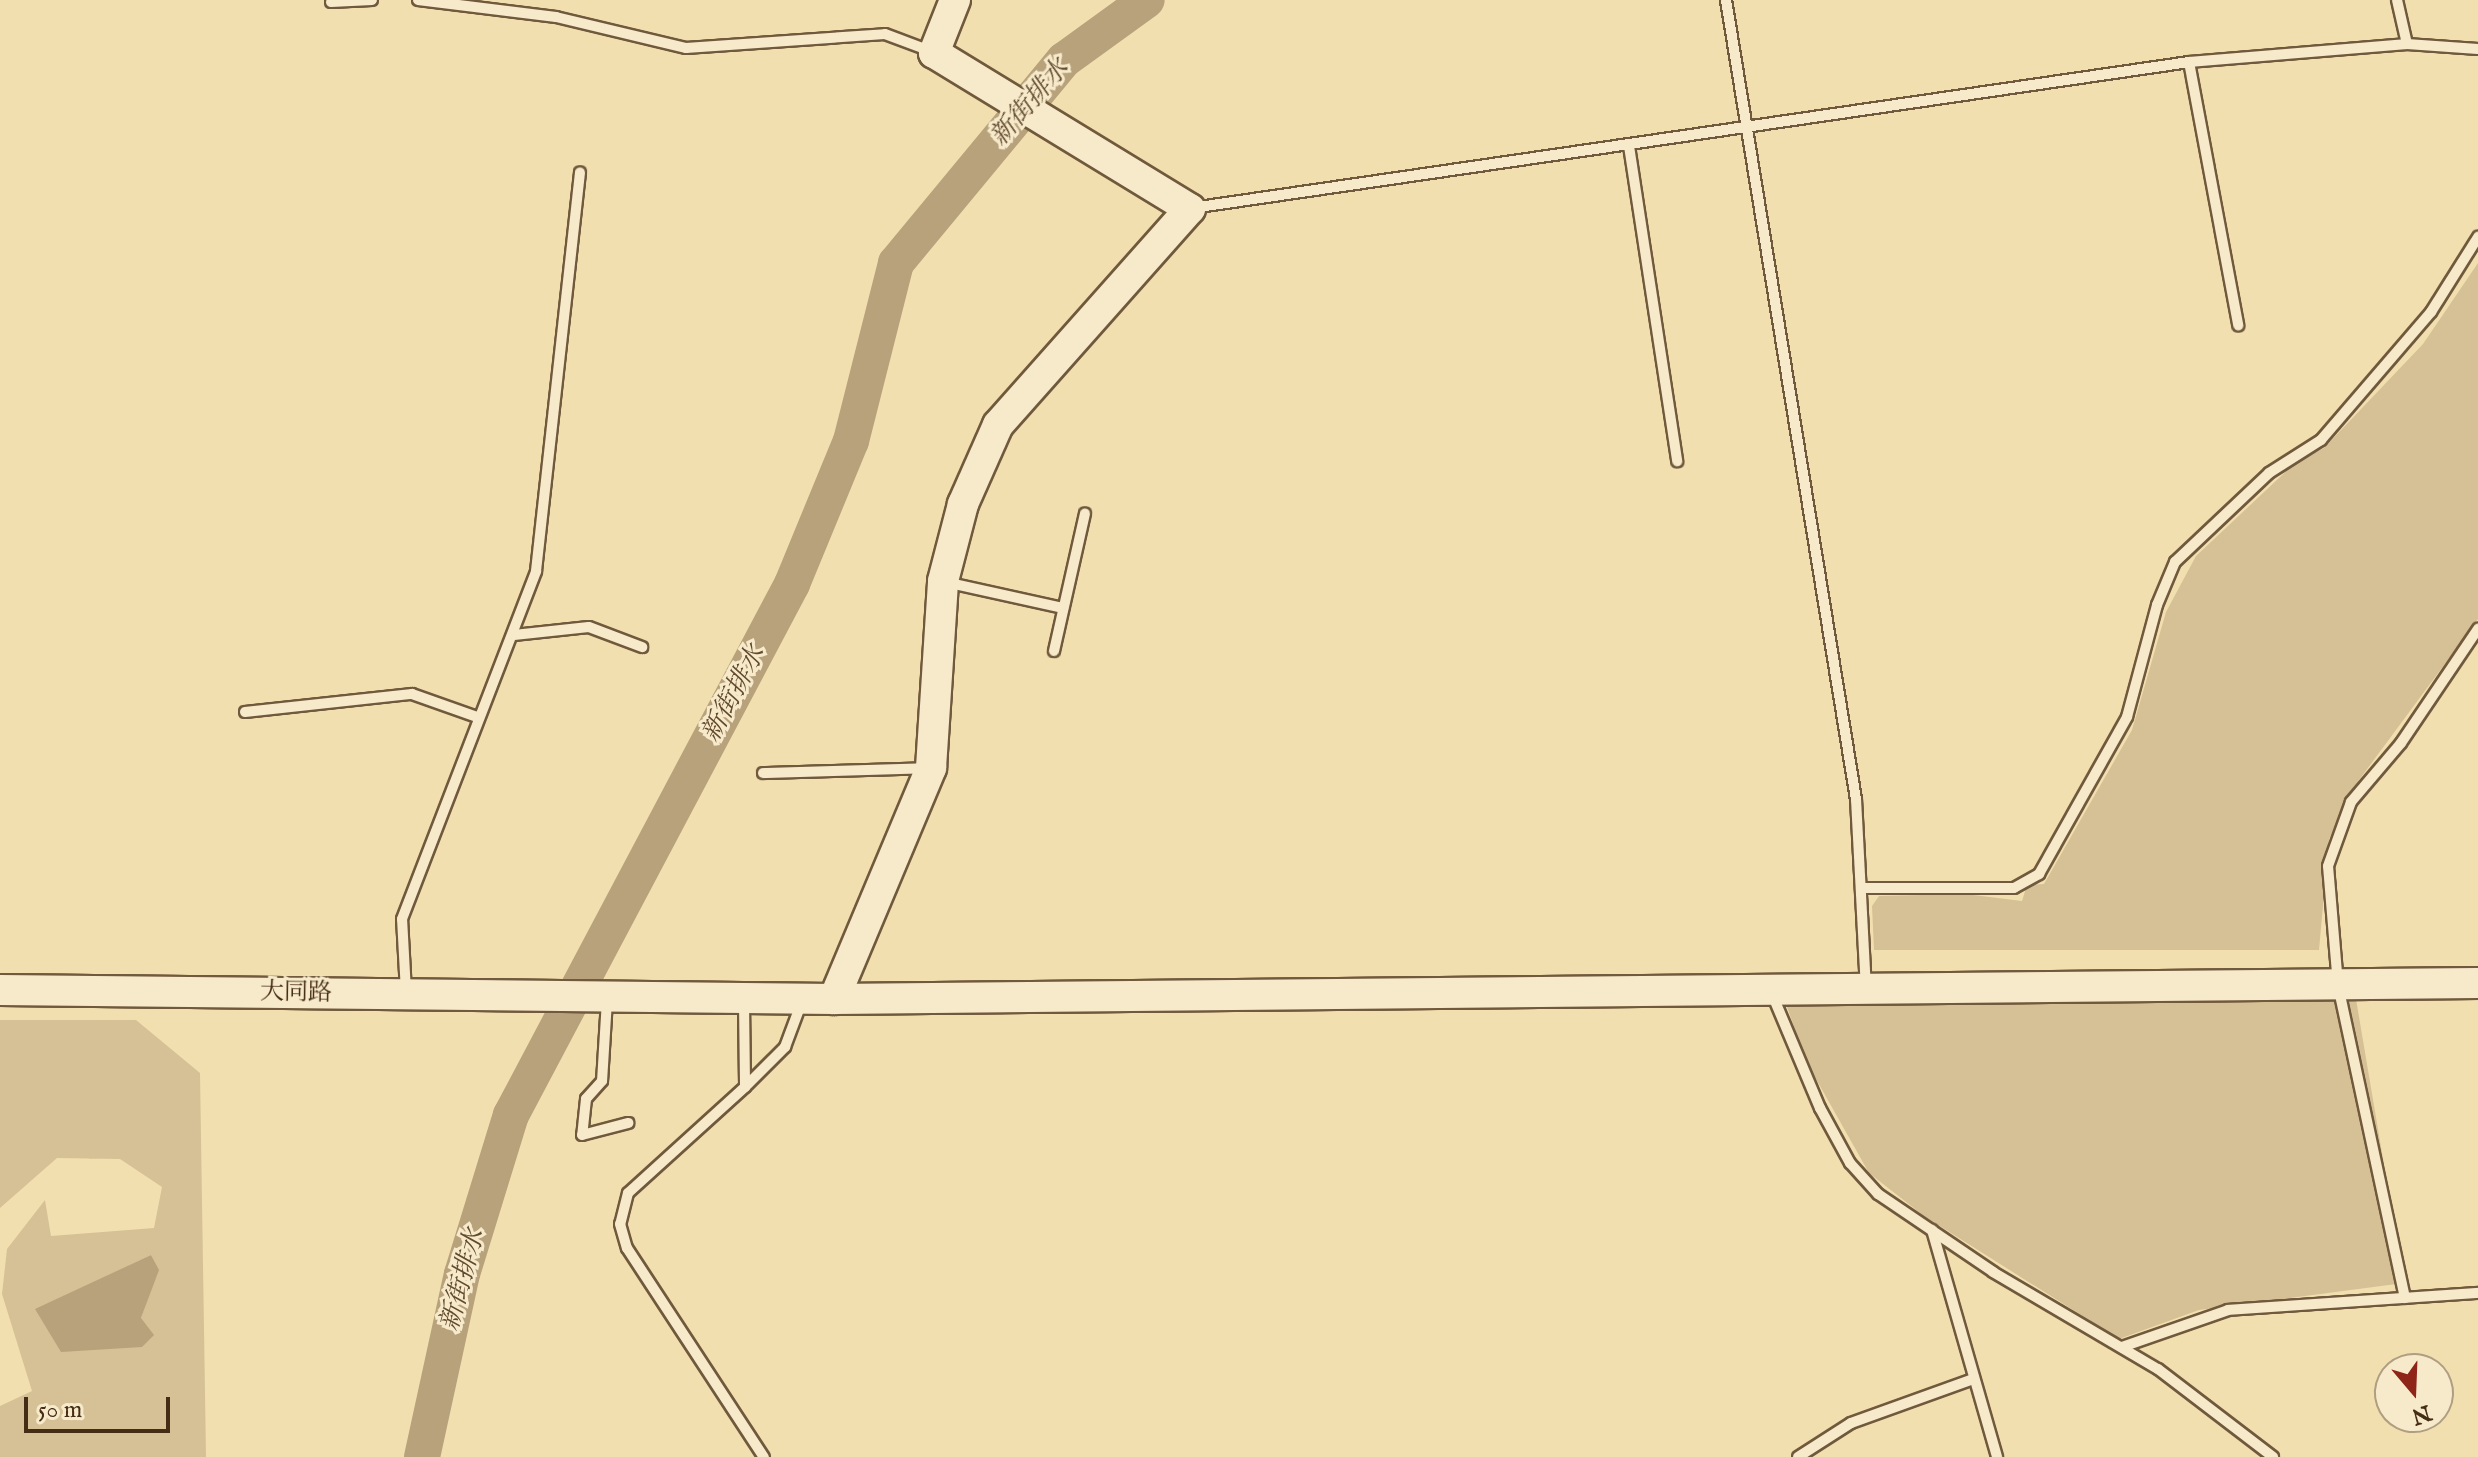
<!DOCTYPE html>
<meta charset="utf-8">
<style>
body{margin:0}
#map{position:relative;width:2478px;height:1457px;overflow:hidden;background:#f2dfaf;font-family:"IM FELL English","Noto Serif TC",serif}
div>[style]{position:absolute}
.green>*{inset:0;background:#d5c195}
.water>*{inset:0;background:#b7a27b}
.river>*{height:36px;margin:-18px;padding:0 18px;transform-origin:18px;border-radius:18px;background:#b7a27b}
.roads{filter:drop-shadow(2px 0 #70593c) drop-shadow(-2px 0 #70593c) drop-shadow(0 2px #70593c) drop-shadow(0 -2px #70593c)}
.lane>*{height:10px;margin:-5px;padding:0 5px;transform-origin:5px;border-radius:5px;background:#f7eacb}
.secondary>*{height:30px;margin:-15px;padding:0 15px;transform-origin:15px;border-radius:15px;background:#f7eacb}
span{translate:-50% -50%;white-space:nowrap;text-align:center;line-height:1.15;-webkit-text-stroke:6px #f7eacb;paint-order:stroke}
.street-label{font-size:24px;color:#452c15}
.water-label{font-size:26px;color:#624a2e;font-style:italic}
.north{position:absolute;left:2374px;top:1353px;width:80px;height:80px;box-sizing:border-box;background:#f7eacb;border:2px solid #b09e82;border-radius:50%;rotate:161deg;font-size:22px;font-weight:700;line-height:32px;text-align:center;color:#452c15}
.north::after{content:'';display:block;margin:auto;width:28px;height:36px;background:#8f2418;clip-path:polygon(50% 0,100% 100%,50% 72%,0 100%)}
.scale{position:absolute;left:24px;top:1397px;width:146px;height:36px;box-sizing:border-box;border:4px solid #452c15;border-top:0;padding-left:10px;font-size:24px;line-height:28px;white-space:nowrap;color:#452c15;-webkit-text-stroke:6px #f7eacb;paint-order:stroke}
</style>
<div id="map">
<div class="green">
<div style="clip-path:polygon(2478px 263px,2478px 619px,2359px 780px,2329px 839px,2319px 950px,1874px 950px,1872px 906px,1879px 896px,1965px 894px,2022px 901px,2027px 885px,2044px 884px,2132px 730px,2166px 612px,2196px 556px,2296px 462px,2324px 448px,2423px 344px)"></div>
<div style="clip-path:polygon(2356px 999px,2404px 1283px,2199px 1310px,2119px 1339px,1924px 1216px,1869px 1173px,1807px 1063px,1786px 1004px)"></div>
<div style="clip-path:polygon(evenodd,0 1020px,136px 1020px,200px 1073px,206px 1457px,0 1457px,0 1406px,32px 1391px,2px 1294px,7px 1249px,45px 1200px,51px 1236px,154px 1228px,162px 1187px,120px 1159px,57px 1158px,0 1208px,0 1020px,151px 1255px,158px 1270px,141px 1318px,35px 1310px,151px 1255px)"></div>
</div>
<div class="water">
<div style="clip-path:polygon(151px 1255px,159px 1270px,141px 1318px,154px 1335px,142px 1347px,61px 1352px,35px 1309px)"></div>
</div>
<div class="river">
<div style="left:422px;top:1457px;width:187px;rotate:-77.7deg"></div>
<div style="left:462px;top:1274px;width:166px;rotate:-72.9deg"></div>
<div style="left:511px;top:1115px;width:601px;rotate:-62.11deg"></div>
<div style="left:792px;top:584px;width:155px;rotate:-67.6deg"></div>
<div style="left:851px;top:441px;width:184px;rotate:-75.8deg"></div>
<div style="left:896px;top:263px;width:264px;rotate:-50.4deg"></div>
<div style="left:1064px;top:60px;width:102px;rotate:-35.9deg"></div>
</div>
<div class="roads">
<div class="lane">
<div style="left:418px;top:0;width:139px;rotate:7deg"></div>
<div style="left:556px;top:17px;width:134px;rotate:13.4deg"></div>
<div style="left:686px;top:48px;width:199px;rotate:-4deg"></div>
<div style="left:885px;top:34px;width:51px;rotate:20.6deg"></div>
<div style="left:1726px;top:0;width:810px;rotate:80.76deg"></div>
<div style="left:1856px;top:799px;width:188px;rotate:87deg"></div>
<div style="left:2397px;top:0;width:45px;rotate:77.2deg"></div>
<div style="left:331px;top:2px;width:41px;rotate:-2.8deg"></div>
<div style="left:2189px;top:62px;width:268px;rotate:79.4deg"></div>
<div style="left:1629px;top:146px;width:319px;rotate:81.3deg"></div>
<div style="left:1192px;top:208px;width:1008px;rotate:-8.33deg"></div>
<div style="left:2189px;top:62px;width:219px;rotate:-4.7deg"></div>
<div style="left:2407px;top:44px;width:71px;rotate:4deg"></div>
<div style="left:945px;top:582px;width:121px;rotate:12.4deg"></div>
<div style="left:514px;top:635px;width:75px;rotate:-6.1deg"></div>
<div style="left:589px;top:627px;width:57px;rotate:20.7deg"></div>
<div style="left:1054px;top:651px;width:141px;rotate:-77.3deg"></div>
<div style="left:245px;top:712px;width:168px;rotate:-6.2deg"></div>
<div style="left:412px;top:694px;width:69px;rotate:19.5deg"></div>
<div style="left:763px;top:773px;width:166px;rotate:-1.7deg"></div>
<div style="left:1862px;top:888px;width:152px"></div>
<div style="left:2014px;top:888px;width:29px;rotate:-29deg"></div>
<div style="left:2039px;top:874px;width:180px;rotate:-60.7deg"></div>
<div style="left:2127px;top:717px;width:116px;rotate:-75deg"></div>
<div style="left:2157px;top:605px;width:47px;rotate:-67.3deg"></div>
<div style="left:2175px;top:562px;width:129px;rotate:-43.4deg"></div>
<div style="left:2269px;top:473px;width:62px;rotate:-32.4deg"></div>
<div style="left:2321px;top:440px;width:169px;rotate:-49.3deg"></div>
<div style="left:2431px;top:312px;width:89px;rotate:-57.9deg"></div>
<div style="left:406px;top:992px;width:73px;rotate:-93.1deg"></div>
<div style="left:402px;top:919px;width:373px;rotate:-68.9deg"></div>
<div style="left:536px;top:571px;width:401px;rotate:-83.7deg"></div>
<div style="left:1772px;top:994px;width:124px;rotate:67.2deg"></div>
<div style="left:1820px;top:1108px;width:63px;rotate:61.4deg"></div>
<div style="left:1850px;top:1163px;width:42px;rotate:47.9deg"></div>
<div style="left:1878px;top:1194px;width:139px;rotate:34.1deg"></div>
<div style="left:1993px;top:1272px;width:191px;rotate:30.5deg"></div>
<div style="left:2158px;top:1369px;width:145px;rotate:37.4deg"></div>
<div style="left:607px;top:1000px;width:81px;rotate:93.5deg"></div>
<div style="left:602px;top:1081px;width:24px;rotate:132deg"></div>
<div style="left:586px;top:1099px;width:36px;rotate:96deg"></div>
<div style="left:582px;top:1135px;width:48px;rotate:-14.6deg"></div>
<div style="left:744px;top:1002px;width:85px;rotate:89.3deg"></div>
<div style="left:745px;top:1087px;width:158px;rotate:137.8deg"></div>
<div style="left:628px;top:1193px;width:32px;rotate:104deg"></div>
<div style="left:620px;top:1224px;width:25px;rotate:74deg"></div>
<div style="left:627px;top:1248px;width:250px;rotate:56.8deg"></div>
<div style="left:745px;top:1087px;width:57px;rotate:-45deg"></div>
<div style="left:785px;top:1047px;width:46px;rotate:-69.6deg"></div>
<div style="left:1932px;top:1230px;width:236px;rotate:74deg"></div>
<div style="left:2405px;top:1298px;width:320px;rotate:-102.1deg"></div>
<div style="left:2338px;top:985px;width:119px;rotate:-94.8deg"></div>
<div style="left:2328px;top:866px;width:68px;rotate:-70.2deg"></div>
<div style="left:2351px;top:802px;width:77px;rotate:-49.7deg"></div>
<div style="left:2401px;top:743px;width:138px;rotate:-56deg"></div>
<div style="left:2122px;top:1347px;width:112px;rotate:-19.2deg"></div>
<div style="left:2228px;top:1310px;width:251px;rotate:-3.9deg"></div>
<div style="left:1798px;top:1457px;width:63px;rotate:-32.7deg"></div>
<div style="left:1851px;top:1423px;width:130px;rotate:-19.8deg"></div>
</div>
<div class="secondary">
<div style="left:0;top:990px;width:834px;rotate:0.62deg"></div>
<div style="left:834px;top:999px;width:1644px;rotate:-0.56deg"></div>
<div style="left:834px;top:999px;width:251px;rotate:-67.2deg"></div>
<div style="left:931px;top:768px;width:187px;rotate:-86.3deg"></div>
<div style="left:943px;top:581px;width:80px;rotate:-75.4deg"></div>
<div style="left:963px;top:504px;width:86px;rotate:-66.1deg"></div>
<div style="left:998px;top:425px;width:289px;rotate:-48.4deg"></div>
<div style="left:1190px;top:209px;width:300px;rotate:-148.6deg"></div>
<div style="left:934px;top:53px;width:57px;rotate:-68.4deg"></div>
</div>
</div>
<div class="street-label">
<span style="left:296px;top:993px;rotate:1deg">大同路</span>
</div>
<div class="water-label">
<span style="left:1030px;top:103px;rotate:-49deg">新街排水</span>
<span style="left:734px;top:694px;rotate:-62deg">新街排水</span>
<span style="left:463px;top:1280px;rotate:-75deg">新街排水</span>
</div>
<div class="north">N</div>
<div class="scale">50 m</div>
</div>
